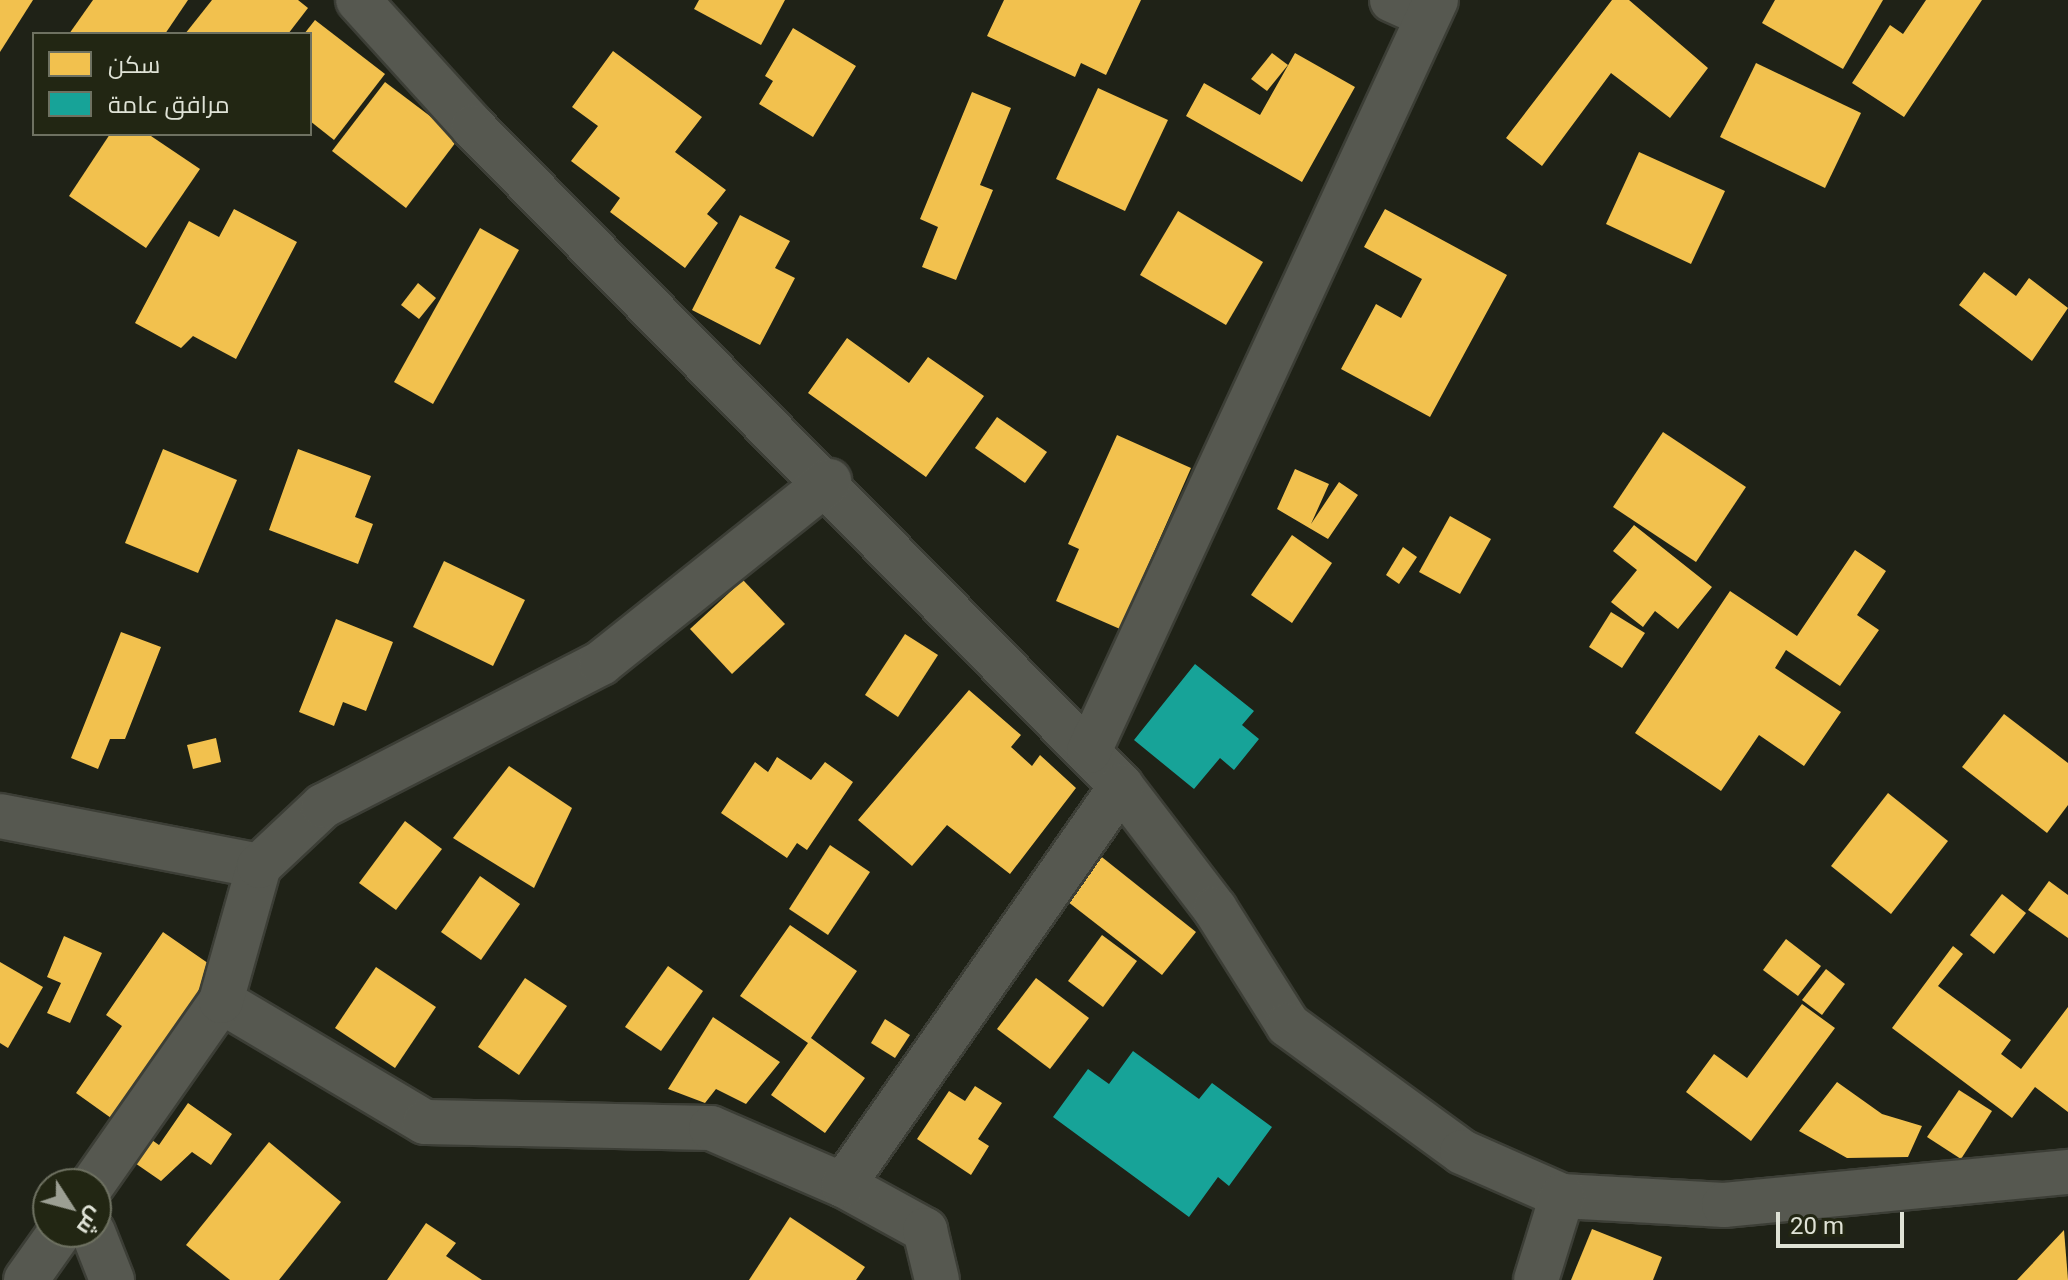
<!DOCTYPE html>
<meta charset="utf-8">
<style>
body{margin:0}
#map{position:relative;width:2068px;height:1280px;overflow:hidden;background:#1f2217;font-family:Roboto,Cairo,sans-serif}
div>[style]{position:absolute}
.homes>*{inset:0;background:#f2c14e}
.public>*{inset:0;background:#17a398}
.roads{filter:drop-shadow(2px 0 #3c3e36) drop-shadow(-2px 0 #3c3e36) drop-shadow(0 2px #3c3e36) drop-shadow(0 -2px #3c3e36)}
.minor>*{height:44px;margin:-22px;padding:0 22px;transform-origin:22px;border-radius:22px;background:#565850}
span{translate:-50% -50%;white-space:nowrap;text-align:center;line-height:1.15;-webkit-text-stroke:8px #222613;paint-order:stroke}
.legend{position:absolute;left:32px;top:32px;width:280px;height:104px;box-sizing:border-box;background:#222613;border:2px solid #6e7161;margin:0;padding:10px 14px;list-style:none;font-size:24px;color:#dfe2d6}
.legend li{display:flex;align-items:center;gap:16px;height:40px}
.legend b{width:40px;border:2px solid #6e7161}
.north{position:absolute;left:32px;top:1168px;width:80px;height:80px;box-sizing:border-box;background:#222613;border:2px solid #6e7161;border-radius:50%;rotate:126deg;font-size:22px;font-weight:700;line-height:32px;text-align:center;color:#dfe2d6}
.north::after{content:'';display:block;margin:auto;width:28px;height:36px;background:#9c9f93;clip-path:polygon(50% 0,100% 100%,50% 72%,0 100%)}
.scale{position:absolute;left:1776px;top:1212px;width:128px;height:36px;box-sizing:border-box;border:4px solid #dfe2d6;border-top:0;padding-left:10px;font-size:24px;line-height:28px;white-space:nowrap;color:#dfe2d6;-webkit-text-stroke:6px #222613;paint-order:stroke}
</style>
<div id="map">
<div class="homes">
<div style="clip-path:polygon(0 0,33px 0,0 52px)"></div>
<div style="clip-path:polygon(93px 0,188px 0,165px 34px,69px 34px)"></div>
<div style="clip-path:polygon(212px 0,298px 0,308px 8px,288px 34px,185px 34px)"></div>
<div style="clip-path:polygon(699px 0,785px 0,761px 45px,694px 9px)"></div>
<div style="clip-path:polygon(1004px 0,1141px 0,1106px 75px,1081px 63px,1075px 77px,987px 36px)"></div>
<div style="clip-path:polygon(1612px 0,1629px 0,1708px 68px,1670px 118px,1611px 73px,1542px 166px,1506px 138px)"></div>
<div style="clip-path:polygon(1775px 0,1883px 0,1843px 69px,1762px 23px)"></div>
<div style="clip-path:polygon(1926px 0,1982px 0,1904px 117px,1852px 83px,1890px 25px,1903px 34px)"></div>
<div style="clip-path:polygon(315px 20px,385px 74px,334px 140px,310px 121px,304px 34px)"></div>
<div style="clip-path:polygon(793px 28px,856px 66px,813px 137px,759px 104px,773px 81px,765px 76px)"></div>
<div style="clip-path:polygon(613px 51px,702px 117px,675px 152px,726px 190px,707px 214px,718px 223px,685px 268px,610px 212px,620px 198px,571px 161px,598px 126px,572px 107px)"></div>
<div style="clip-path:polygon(1272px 53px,1288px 65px,1267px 91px,1251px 79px)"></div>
<div style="clip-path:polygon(1295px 53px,1355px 87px,1302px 182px,1186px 116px,1204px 83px,1260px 115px)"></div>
<div style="clip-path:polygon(1756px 63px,1861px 113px,1825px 188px,1720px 137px)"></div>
<div style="clip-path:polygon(385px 82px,459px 138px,406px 208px,332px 151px)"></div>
<div style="clip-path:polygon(1098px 88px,1168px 120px,1125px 211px,1056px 179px)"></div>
<div style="clip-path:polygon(972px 92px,1011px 108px,980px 185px,993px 190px,956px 280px,922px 267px,938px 227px,920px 219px)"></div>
<div style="clip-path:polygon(110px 134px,148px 134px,200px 169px,146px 248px,69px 196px)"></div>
<div style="clip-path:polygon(1639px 152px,1725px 191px,1691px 264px,1606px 224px)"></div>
<div style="clip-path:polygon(234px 209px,297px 242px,236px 359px,193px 336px,181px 348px,135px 323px,189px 221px,219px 237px)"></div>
<div style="clip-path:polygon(1385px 209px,1507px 275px,1430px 417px,1341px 369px,1376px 304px,1401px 318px,1422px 279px,1364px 247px)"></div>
<div style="clip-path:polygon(1178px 211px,1263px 262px,1226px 325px,1140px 275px)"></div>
<div style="clip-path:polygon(740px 215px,790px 241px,775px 268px,795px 278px,760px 345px,692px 310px)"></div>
<div style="clip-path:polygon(480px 228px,519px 250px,433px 404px,394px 382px)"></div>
<div style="clip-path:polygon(1984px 272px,2016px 296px,2029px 278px,2068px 308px,2032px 361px,1959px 305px)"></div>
<div style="clip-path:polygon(418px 283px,436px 298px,419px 319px,401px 305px)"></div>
<div style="clip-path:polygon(847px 338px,909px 383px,928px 357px,984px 396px,926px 477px,808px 393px)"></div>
<div style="clip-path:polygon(997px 417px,1047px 452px,1025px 483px,975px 448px)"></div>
<div style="clip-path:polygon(1663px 432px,1746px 487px,1696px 562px,1613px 507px)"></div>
<div style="clip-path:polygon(1117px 435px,1191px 468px,1120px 629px,1056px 601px,1079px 549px,1068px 544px)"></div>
<div style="clip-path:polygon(163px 449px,237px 480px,198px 573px,125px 543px)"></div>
<div style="clip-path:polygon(298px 449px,371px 476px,355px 517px,373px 524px,358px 564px,269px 530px)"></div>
<div style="clip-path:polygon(1295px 469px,1329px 484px,1311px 524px,1339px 482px,1358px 495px,1328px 539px,1277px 509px)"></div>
<div style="clip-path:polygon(1450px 516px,1491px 539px,1460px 594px,1419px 572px)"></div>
<div style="clip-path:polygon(1634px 525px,1712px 587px,1678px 629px,1655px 611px,1643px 627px,1611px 602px,1637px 570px,1613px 551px)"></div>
<div style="clip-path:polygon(1292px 535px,1332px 563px,1292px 623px,1251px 595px)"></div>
<div style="clip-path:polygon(1403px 547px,1417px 557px,1399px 584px,1386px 575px)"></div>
<div style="clip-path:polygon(1855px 550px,1886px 571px,1857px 615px,1879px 630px,1840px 686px,1786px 650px,1775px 668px,1841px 712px,1804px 766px,1759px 735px,1721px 791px,1635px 733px,1730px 591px,1797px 636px)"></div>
<div style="clip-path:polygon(444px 561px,525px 600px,493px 666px,413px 627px)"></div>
<div style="clip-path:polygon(743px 580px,785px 624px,732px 674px,690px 629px)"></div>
<div style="clip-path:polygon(1611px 612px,1645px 633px,1622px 668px,1589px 647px)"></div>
<div style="clip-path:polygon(336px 619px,393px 642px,366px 711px,343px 702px,334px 726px,299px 712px)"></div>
<div style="clip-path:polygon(121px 632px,161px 647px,125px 739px,110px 739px,98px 769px,71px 758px)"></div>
<div style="clip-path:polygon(905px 634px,938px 655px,898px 717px,865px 695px)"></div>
<div style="clip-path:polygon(969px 690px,1021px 735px,1011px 747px,1032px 766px,1040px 755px,1076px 788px,1010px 874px,947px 825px,912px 866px,858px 820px)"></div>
<div style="clip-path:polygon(2004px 714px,2068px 763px,2068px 805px,2047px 833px,1962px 767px)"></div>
<div style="clip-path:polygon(216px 738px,221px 762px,193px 769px,187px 745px)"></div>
<div style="clip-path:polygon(777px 757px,811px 780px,825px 762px,853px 782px,807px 850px,797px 843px,787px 858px,721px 813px,755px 762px,768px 772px)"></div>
<div style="clip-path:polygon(509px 766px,572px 808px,534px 888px,453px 838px)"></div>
<div style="clip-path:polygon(1888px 793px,1948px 841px,1891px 914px,1831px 866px)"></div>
<div style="clip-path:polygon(405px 821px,442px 849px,396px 910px,359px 883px)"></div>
<div style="clip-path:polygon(830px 845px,870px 872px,828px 935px,789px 909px)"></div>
<div style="clip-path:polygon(1098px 854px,1196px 932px,1162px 975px,1063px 898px)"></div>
<div style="clip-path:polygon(480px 876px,520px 904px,481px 960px,441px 932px)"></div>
<div style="clip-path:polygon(2049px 881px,2068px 895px,2068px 938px,2028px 910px)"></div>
<div style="clip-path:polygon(2002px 894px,2026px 913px,1994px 954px,1970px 935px)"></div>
<div style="clip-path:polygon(790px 925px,857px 971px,811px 1038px,865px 1078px,825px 1133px,771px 1095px,808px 1043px,740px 996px)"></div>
<div style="clip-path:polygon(163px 932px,215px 968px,111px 1118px,76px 1093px,122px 1026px,106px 1015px)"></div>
<div style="clip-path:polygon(1102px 935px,1137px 961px,1103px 1007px,1068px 981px)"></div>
<div style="clip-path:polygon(64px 936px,102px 953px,70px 1023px,47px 1013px,61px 983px,47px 977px)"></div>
<div style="clip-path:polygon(1786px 939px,1821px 966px,1798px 996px,1763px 970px)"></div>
<div style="clip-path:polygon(1953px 946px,1963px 954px,1938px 986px,2011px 1040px,2001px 1054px,2021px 1069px,2068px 1007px,2068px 1112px,2035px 1087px,2012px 1118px,1892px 1028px)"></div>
<div style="clip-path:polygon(0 962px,43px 987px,8px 1048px,0 1043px)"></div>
<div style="clip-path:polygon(668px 966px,703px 991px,661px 1051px,625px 1027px)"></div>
<div style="clip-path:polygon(376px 967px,436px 1007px,395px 1068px,335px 1028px)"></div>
<div style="clip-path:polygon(1826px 969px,1845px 984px,1822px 1015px,1802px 1000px)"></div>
<div style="clip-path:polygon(525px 978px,567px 1006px,519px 1075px,478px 1047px)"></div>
<div style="clip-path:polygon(1036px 978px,1089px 1018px,1050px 1069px,997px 1029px)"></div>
<div style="clip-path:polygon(1802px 1004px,1835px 1028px,1751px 1141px,1686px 1092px,1714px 1054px,1747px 1078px)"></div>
<div style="clip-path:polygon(713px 1017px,780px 1062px,746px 1104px,716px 1089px,705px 1103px,668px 1089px)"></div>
<div style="clip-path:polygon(885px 1019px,910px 1035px,895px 1058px,871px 1043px)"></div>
<div style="clip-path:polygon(1837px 1082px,1882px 1114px,1922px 1126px,1908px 1157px,1847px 1158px,1799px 1131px)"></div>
<div style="clip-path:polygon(975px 1086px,1002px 1103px,978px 1139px,989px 1146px,971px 1175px,917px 1139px,949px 1091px,965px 1101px)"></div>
<div style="clip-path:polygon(1959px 1090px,1992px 1111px,1961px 1159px,1927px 1137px)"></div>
<div style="clip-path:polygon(188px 1103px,232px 1134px,211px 1165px,192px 1152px,161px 1181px,132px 1161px,149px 1138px,159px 1145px)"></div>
<div style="clip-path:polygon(269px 1142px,341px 1202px,279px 1280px,230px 1280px,186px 1245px)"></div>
<div style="clip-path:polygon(790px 1217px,865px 1267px,856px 1280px,749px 1280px)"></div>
<div style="clip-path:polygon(426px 1223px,456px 1243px,446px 1256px,482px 1280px,387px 1280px)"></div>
<div style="clip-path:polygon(1592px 1229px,1662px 1257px,1653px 1280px,1571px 1280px)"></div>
<div style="clip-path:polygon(2064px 1230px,2068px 1280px,2017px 1280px)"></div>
</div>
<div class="public">
<div style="clip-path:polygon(1195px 664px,1254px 711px,1242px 725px,1259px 739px,1234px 770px,1220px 758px,1194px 789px,1134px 740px)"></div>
<div style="clip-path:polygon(1133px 1051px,1199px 1099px,1212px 1083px,1272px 1127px,1229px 1186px,1218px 1177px,1189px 1217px,1053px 1117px,1088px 1069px,1109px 1084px)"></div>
</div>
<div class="roads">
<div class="minor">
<div style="left:358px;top:0;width:171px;rotate:47.8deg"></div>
<div style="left:473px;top:127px;width:924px;rotate:45.48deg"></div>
<div style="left:1121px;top:786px;width:155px;rotate:52.6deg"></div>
<div style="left:1215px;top:909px;width:137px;rotate:57.8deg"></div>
<div style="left:1288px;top:1025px;width:215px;rotate:36.1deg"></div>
<div style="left:1462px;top:1152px;width:109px;rotate:23.7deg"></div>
<div style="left:1562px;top:1196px;width:162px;rotate:3.2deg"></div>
<div style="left:1724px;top:1205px;width:346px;rotate:-5.5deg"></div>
<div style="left:1392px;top:0;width:39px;rotate:24deg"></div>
<div style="left:1089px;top:751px;width:827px;rotate:-65.2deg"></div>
<div style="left:0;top:816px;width:264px;rotate:10.9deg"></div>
<div style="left:221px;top:1001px;width:237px;rotate:30.7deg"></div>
<div style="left:425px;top:1122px;width:286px;rotate:1.2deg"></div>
<div style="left:711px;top:1128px;width:144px;rotate:23.4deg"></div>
<div style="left:843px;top:1185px;width:94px;rotate:28.8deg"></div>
<div style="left:925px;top:1230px;width:51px;rotate:76.5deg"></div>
<div style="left:93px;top:1184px;width:223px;rotate:-55deg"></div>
<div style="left:221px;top:1001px;width:140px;rotate:-74.3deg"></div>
<div style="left:259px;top:866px;width:88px;rotate:-43.2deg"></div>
<div style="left:323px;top:806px;width:313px;rotate:-27.2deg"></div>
<div style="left:601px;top:663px;width:292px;rotate:-38.6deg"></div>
<div style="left:843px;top:1185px;width:486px;rotate:-55.1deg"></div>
<div style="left:93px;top:1232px;width:52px;rotate:68.4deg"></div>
<div style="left:26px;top:1280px;width:59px;rotate:-54.7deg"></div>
<div style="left:1536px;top:1280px;width:88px;rotate:-72.8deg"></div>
</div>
</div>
<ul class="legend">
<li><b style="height:22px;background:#f2c14e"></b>سكن</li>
<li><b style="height:22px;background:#17a398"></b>مرافق عامة</li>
</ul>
<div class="north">ش</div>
<div class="scale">20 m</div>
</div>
